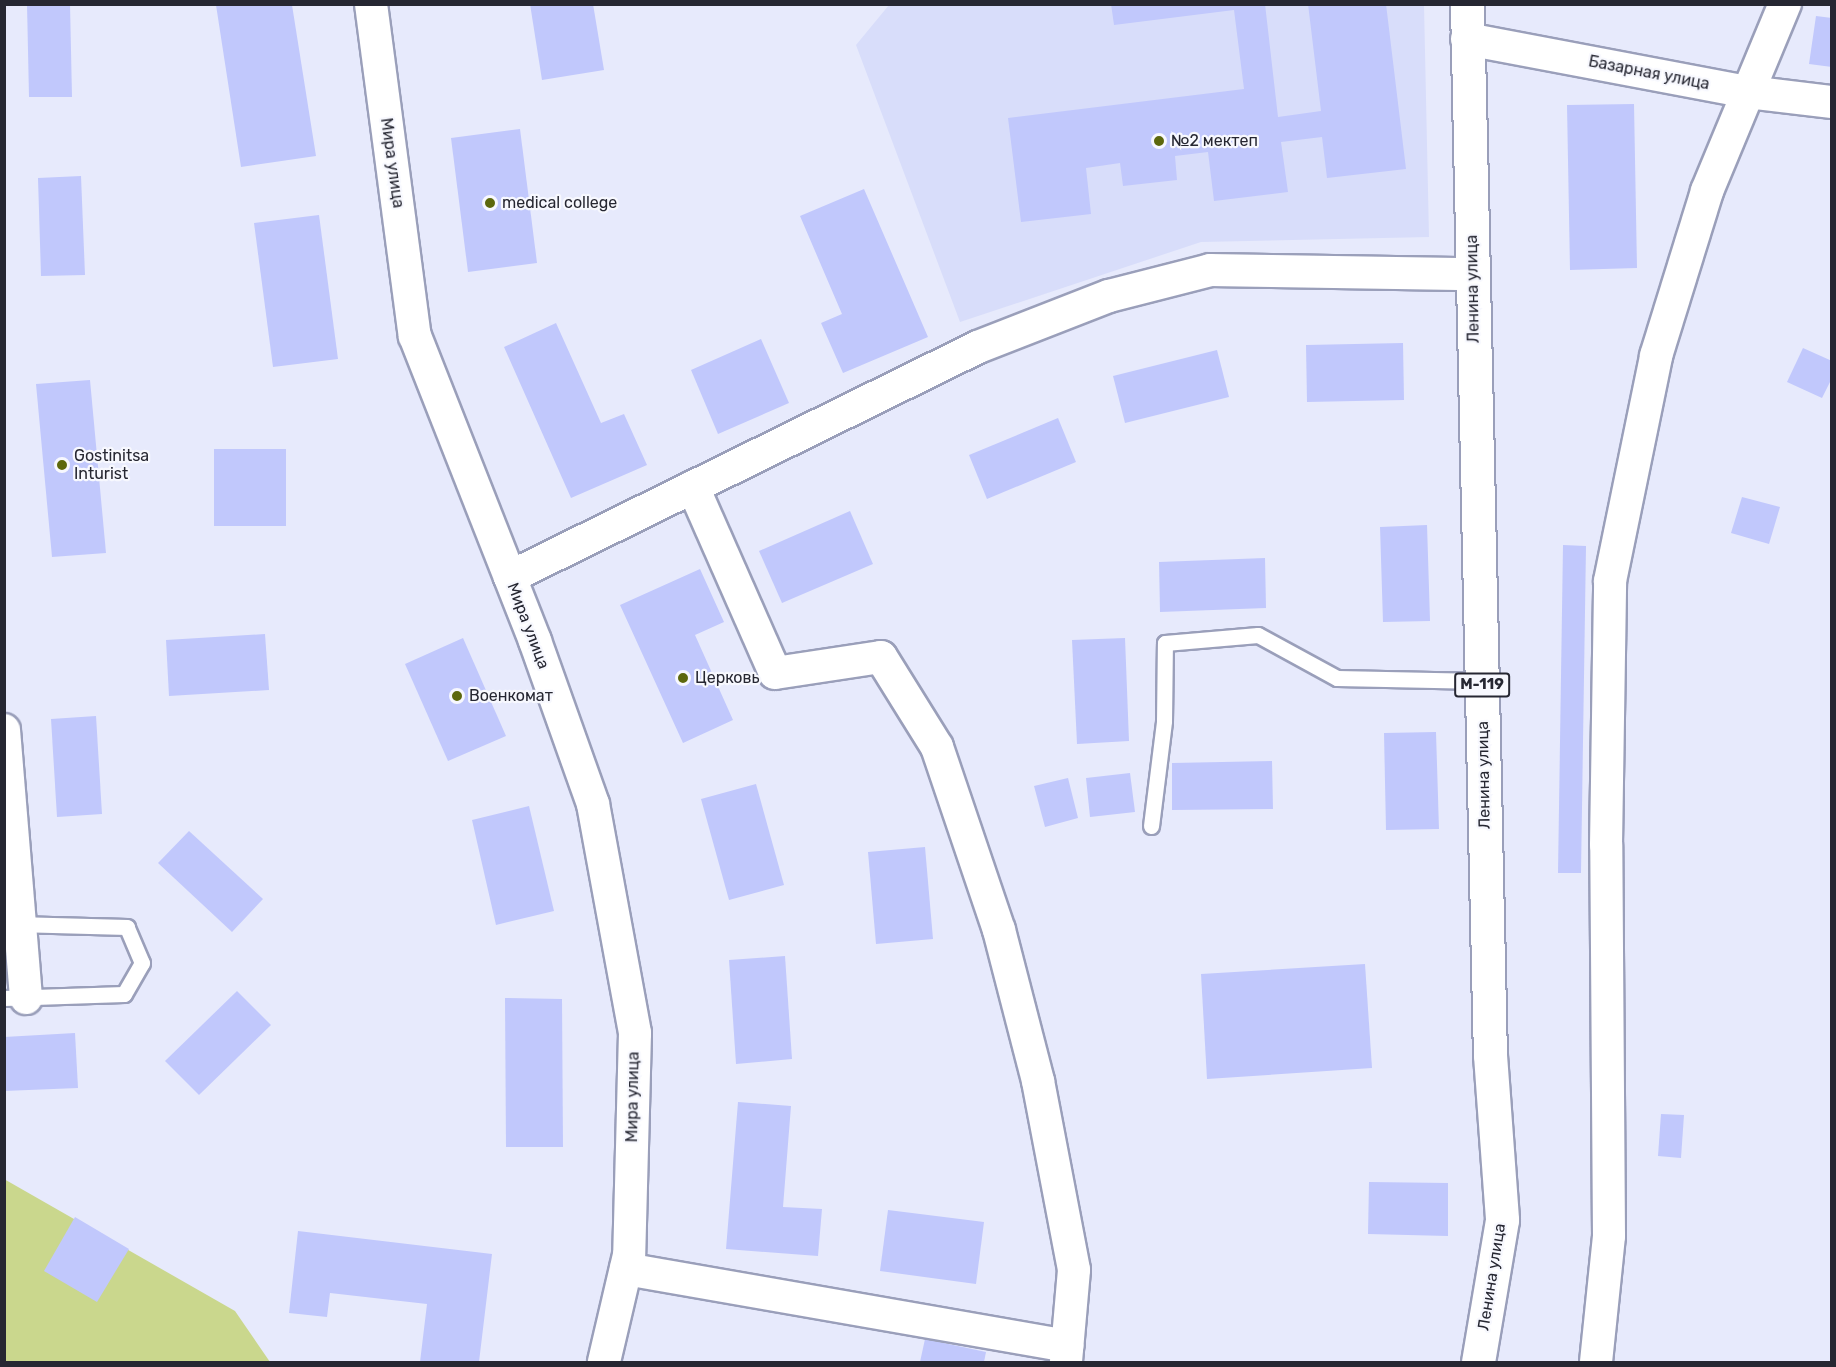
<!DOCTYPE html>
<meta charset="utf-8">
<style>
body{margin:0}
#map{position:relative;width:1836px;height:1367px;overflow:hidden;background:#e7eafc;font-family:Rubik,sans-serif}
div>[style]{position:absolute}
.built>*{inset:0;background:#d8ddfa}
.green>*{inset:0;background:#cad78d}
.building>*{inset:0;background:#c1c8fc}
.roads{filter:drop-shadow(2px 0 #9a9fba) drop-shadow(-2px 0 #9a9fba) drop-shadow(0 2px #9a9fba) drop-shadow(0 -2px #9a9fba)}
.service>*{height:15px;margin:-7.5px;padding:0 7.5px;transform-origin:7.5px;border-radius:7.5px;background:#fff}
.minor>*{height:32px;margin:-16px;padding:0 16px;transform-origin:16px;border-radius:16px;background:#fff}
.primary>*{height:33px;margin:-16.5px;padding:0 16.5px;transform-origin:16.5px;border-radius:16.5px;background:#fff}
.dots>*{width:16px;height:16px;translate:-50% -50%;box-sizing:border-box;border:3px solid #f7f8fe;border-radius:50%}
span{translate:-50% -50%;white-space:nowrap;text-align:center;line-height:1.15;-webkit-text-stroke:4.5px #f7f8fe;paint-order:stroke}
.shield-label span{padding:2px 4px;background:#f7f8fe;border:2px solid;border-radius:4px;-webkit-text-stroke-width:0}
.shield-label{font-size:15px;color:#262732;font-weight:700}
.street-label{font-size:16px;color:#262732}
.poi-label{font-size:16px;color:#262732}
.left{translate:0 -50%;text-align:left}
.frame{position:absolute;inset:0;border:6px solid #262732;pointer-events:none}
</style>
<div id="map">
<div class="built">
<div style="clip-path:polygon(889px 5px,1424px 5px,1429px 237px,1201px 242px,960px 322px,856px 45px)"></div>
</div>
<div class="green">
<div style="clip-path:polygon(4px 1179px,235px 1311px,270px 1362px,5px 1362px)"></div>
</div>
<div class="building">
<div style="clip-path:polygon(27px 4px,70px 4px,72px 97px,29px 97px)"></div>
<div style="clip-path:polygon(530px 4px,593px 4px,604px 70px,542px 80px)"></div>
<div style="clip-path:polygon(1111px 4px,1265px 4px,1278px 117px,1321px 111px,1308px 4px,1386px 4px,1406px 169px,1327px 178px,1322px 137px,1281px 142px,1288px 192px,1214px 201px,1208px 152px,1175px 156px,1177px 180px,1123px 186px,1120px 163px,1086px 168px,1091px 214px,1021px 222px,1008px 118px,1244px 89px,1234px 10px,1114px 25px)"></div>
<div style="clip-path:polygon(216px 5px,292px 5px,316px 156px,241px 167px)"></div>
<div style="clip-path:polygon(1816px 16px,1832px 18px,1832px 67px,1809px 64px)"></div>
<div style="clip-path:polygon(1634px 104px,1637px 268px,1570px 270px,1567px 105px)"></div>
<div style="clip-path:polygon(520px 129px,537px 263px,468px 272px,451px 138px)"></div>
<div style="clip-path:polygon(81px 176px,85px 275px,41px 276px,38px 178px)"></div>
<div style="clip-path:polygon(864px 189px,928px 337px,843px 373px,821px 323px,842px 314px,800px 216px)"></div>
<div style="clip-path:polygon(319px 215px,338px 359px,273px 367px,254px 223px)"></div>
<div style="clip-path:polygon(556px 323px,601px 423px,624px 414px,647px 465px,571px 498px,504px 347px)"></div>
<div style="clip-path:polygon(761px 339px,789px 403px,718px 434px,691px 370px)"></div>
<div style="clip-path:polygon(1403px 343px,1404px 400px,1307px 402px,1306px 345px)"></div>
<div style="clip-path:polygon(1803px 348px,1832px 361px,1832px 378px,1822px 398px,1787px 382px)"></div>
<div style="clip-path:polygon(1217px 350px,1229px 397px,1125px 423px,1113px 376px)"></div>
<div style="clip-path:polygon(90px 380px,106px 553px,52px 557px,36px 384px)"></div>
<div style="clip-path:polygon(1058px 418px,1076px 462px,987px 499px,969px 455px)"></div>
<div style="clip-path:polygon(214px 449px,286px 449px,286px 526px,214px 526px)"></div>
<div style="clip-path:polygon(1742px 497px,1780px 507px,1769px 544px,1731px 533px)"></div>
<div style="clip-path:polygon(850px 511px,873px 564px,782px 603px,759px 551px)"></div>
<div style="clip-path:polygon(1427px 525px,1430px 621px,1383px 622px,1380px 527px)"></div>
<div style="clip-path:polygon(1563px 545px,1586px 546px,1581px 873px,1558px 873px)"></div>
<div style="clip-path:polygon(1265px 558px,1266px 608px,1160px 612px,1159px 562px)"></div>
<div style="clip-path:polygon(700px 569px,724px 622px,695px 635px,733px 720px,683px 743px,620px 605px)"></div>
<div style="clip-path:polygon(265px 634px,269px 690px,169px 696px,166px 640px)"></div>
<div style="clip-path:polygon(463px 638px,506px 736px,448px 761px,405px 664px)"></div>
<div style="clip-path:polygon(1125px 638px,1129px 741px,1077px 744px,1072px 640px)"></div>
<div style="clip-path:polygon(96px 716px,102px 814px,57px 817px,51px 719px)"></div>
<div style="clip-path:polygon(1436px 732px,1439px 829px,1386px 830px,1384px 733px)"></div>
<div style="clip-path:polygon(1272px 761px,1273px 809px,1172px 810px,1172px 763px)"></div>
<div style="clip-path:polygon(1130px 773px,1135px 812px,1090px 817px,1086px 778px)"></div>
<div style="clip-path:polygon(1068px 778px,1078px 818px,1045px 827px,1034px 786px)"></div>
<div style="clip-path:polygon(756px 784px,784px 885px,729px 900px,701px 799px)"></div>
<div style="clip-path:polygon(529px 806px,554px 911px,496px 925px,472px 820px)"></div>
<div style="clip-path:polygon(189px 831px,263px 899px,232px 932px,158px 863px)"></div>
<div style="clip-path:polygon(925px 847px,933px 939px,876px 944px,868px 852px)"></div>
<div style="clip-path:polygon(785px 956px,792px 1059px,736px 1064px,729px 960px)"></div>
<div style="clip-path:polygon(1365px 964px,1372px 1068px,1207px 1079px,1201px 974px)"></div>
<div style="clip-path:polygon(237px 991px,271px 1025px,199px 1095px,165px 1061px)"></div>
<div style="clip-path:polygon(505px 998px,562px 999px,563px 1147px,506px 1147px)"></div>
<div style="clip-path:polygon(75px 1033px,78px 1088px,4px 1091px,4px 1037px)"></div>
<div style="clip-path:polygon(738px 1102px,791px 1106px,783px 1207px,822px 1209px,818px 1256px,726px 1249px)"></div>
<div style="clip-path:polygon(1661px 1114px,1684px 1115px,1681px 1158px,1658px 1156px)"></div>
<div style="clip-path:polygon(1369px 1182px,1448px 1183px,1448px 1236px,1368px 1234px)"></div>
<div style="clip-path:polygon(888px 1210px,984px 1222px,976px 1284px,880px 1271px)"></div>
<div style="clip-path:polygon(75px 1217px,129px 1249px,97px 1302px,44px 1271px)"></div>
<div style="clip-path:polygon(298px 1231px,492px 1254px,479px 1362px,420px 1362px,427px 1304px,330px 1293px,327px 1317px,289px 1313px)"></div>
<div style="clip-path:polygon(925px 1339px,986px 1352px,984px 1362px,920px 1362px)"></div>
</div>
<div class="roads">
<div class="service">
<div style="left:1151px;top:826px;width:106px;rotate:-82.9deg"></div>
<div style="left:1164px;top:721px;width:78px;rotate:-89.3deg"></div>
<div style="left:1165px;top:643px;width:93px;rotate:-4.9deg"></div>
<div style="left:1258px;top:635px;width:90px;rotate:28.6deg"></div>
<div style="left:1337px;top:678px;width:145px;rotate:1.2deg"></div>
<div style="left:4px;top:998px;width:120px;rotate:-1.9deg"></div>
<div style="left:124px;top:994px;width:36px;rotate:-60deg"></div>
<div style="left:142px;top:963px;width:39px;rotate:-113deg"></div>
<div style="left:127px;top:927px;width:112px;rotate:-178.5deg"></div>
</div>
<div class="minor">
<div style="left:371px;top:4px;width:335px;rotate:82.5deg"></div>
<div style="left:415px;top:336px;width:328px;rotate:68.5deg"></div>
<div style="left:535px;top:641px;width:173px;rotate:70.4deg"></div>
<div style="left:593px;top:804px;width:233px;rotate:79.6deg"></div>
<div style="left:635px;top:1033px;width:222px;rotate:91.5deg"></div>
<div style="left:629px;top:1255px;width:110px;rotate:103.2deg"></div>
<div style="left:1467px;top:39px;width:286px;rotate:10.7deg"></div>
<div style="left:1748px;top:92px;width:85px;rotate:6.8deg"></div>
<div style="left:693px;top:487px;width:203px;rotate:66.2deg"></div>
<div style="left:775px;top:673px;width:107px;rotate:-8.6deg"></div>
<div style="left:881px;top:657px;width:106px;rotate:58.1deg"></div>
<div style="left:937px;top:747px;width:193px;rotate:71.3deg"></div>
<div style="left:999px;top:930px;width:156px;rotate:75.5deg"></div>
<div style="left:1038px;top:1081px;width:192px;rotate:79.2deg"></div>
<div style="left:1074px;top:1270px;width:92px;rotate:95deg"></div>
<div style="left:510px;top:577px;width:521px;rotate:-26.17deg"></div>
<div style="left:978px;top:347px;width:141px;rotate:-21.3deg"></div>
<div style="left:1109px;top:296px;width:104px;rotate:-14.4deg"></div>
<div style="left:1210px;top:270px;width:263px;rotate:0.9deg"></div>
<div style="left:4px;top:730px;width:269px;rotate:85.3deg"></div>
<div style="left:626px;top:1269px;width:448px;rotate:9.9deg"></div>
<div style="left:1596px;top:1362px;width:127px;rotate:-84.1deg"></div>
<div style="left:1609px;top:1236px;width:391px;rotate:-90.4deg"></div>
<div style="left:1606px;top:845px;width:264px;rotate:-89.1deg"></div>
<div style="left:1610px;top:581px;width:230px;rotate:-78.4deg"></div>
<div style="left:1656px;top:356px;width:173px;rotate:-72.8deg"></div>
<div style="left:1707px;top:191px;width:203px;rotate:-67.4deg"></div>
</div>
<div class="primary">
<div style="left:1467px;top:4px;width:1051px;rotate:88.75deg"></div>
<div style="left:1490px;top:1055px;width:165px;rotate:85.8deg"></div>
<div style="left:1502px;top:1220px;width:144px;rotate:99.6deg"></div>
</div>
</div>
<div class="dots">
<div style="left:1159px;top:141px;background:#5d680d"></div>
<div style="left:490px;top:203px;background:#5d680d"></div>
<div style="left:62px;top:465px;background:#5d680d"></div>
<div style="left:683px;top:678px;background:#5d680d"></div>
<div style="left:457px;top:696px;background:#5d680d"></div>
</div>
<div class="shield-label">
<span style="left:1482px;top:685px">М-119</span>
</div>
<div class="street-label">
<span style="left:1649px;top:73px;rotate:11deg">Базарная улица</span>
<span style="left:392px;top:163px;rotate:82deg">Мира улица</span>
<span style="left:1473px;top:289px;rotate:-91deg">Ленина улица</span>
<span style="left:528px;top:626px;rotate:69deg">Мира улица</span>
<span style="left:1484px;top:775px;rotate:-91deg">Ленина улица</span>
<span style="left:633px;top:1097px;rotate:-89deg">Мира улица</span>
<span style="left:1492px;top:1277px;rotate:-81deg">Ленина улица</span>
</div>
<div class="poi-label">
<span class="left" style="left:1171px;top:141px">№2 мектеп</span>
<span class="left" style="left:502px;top:203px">medical college</span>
<span class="left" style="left:74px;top:465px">Gostinitsa<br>Inturist</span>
<span class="left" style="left:695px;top:678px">Церковь</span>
<span class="left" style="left:469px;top:696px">Военкомат</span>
</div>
<div class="frame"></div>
</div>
